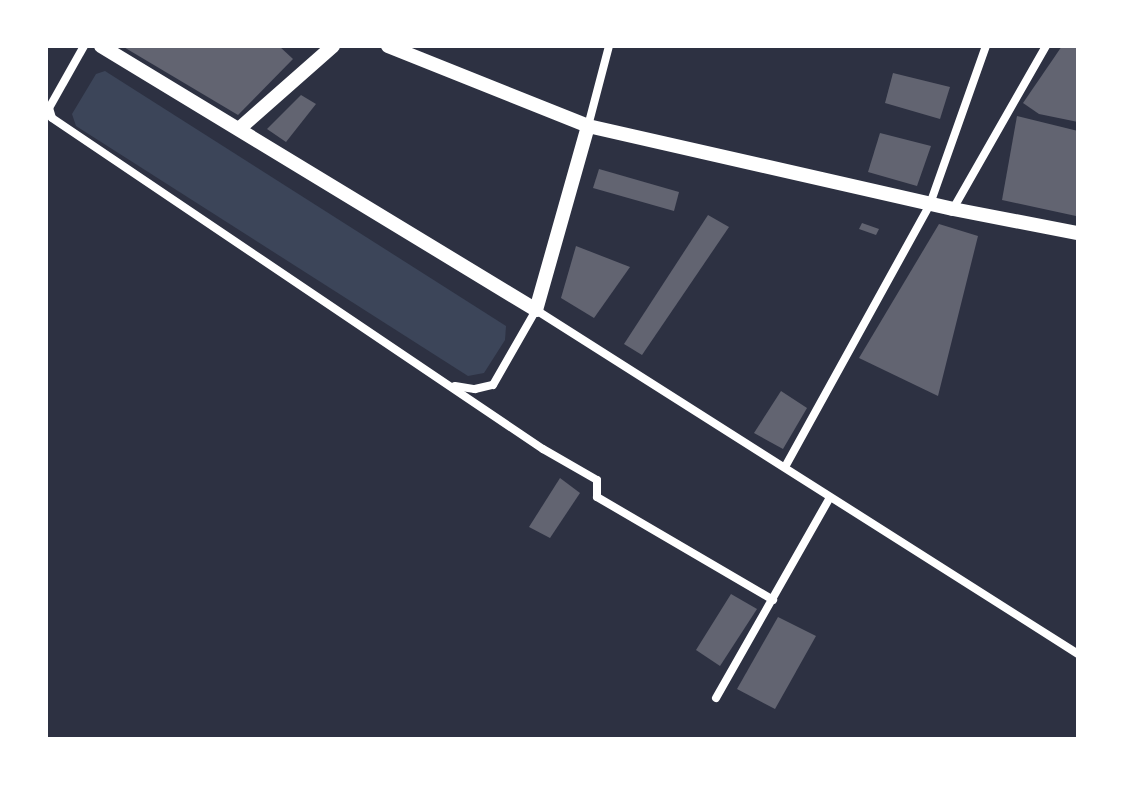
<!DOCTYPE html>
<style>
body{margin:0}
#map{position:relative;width:1124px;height:785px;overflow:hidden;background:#2d3142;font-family:"DejaVu Sans",sans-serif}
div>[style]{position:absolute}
.green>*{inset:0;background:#3c4559}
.building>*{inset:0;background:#626471}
.minor>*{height:8px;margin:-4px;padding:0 4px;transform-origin:4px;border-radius:4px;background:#fff}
.tertiary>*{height:14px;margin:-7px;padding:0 7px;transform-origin:7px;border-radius:7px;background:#fff}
span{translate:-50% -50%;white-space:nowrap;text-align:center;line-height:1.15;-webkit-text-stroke:8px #fff;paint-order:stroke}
.frame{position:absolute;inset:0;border:48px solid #fff;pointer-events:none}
</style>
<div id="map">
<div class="green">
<div style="clip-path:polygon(105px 71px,506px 326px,505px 340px,484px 373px,468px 376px,76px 126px,72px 114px,96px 74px)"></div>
</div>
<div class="building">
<div style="clip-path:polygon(122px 46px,279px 46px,293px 59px,238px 115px)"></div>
<div style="clip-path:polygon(1062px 46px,1078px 46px,1078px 122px,1039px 114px,1023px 103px)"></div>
<div style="clip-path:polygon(893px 73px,950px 87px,940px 119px,885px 103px)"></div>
<div style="clip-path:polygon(301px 95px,316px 104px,286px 142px,267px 129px)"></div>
<div style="clip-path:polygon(1017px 116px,1078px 131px,1076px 216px,1002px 200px)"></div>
<div style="clip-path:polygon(880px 133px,931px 146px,917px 186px,868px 172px)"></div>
<div style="clip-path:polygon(599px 169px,679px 192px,674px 211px,593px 188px)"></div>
<div style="clip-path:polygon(708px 215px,729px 227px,642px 355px,624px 344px)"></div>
<div style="clip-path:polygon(862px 223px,879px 229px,876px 235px,859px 229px)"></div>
<div style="clip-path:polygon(939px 224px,978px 236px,938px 396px,859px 358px)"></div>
<div style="clip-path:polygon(576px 246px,630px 267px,594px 318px,561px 298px)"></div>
<div style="clip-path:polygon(781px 391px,807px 408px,783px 449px,754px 433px)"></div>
<div style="clip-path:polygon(560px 478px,580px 493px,550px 538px,529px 527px)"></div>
<div style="clip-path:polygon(731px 594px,757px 609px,720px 666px,696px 650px)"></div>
<div style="clip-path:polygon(778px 617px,816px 636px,775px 709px,737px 689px)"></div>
</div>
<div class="minor">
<div style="left:84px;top:46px;width:71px;rotate:119.4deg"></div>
<div style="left:49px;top:108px;width:10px;rotate:73deg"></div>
<div style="left:52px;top:118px;width:592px;rotate:33.99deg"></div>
<div style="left:543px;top:449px;width:62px;rotate:29.9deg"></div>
<div style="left:597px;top:480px;width:17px;rotate:90deg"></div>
<div style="left:597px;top:497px;width:204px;rotate:30.3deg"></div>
<div style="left:588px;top:126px;width:83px;rotate:-75.3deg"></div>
<div style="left:953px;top:209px;width:188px;rotate:-60.3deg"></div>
<div style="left:455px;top:386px;width:20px;rotate:9deg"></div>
<div style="left:475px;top:389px;width:18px;rotate:-13deg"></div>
<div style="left:493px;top:385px;width:86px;rotate:-60.2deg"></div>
<div style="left:536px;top:310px;width:642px;rotate:32.4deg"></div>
<div style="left:785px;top:467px;width:300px;rotate:-61.1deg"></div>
<div style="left:930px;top:204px;width:168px;rotate:-70.5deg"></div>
<div style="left:716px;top:698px;width:229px;rotate:-60.4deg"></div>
</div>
<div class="tertiary">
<div style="left:101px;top:46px;width:509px;rotate:31.25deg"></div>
<div style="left:536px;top:310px;width:191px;rotate:-74.2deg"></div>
<div style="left:388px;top:46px;width:215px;rotate:21.8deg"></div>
<div style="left:588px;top:126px;width:374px;rotate:12.8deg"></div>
<div style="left:953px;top:209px;width:127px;rotate:10.9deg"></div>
<div style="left:240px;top:128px;width:124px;rotate:-41.4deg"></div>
</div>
<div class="frame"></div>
</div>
